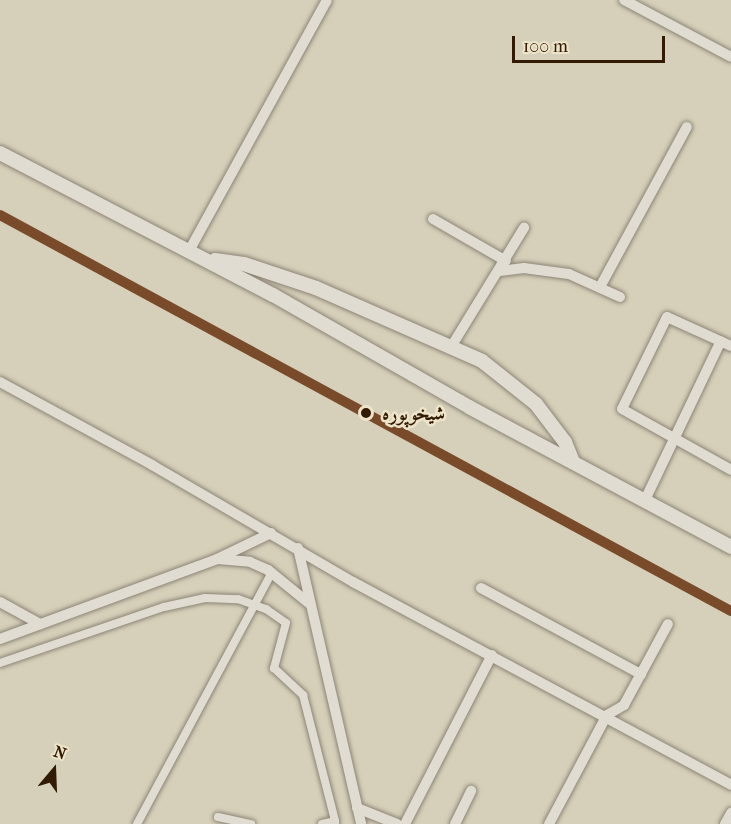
<!DOCTYPE html>
<meta charset="utf-8">
<style>
body{margin:0}
#map{position:relative;width:731px;height:824px;overflow:hidden;background:#d6d0ba;font-family:"IM FELL French Canon",Amiri,serif}
div>[style]{position:absolute}
.roads{filter:drop-shadow(0 0 2px #8c8576) drop-shadow(0 0 2px #8c8576)}
.pedestrian>*{height:8px;margin:-4px;padding:0 4px;transform-origin:4px;border-radius:4px;background:#e0dcd1}
.minor>*{height:10px;margin:-5px;padding:0 5px;transform-origin:5px;border-radius:5px;background:#e0dcd1}
.tertiary>*{height:14px;margin:-7px;padding:0 7px;transform-origin:7px;border-radius:7px;background:#e0dcd1}
.rail-1>*{height:10px;margin:-5px;padding:0 5px;transform-origin:5px;border-radius:5px;background:#7a4b2a}
.dots>*{width:16px;height:16px;translate:-50% -50%;box-sizing:border-box;border:3px solid #ede4ca;border-radius:50%}
span{translate:-50% -50%;white-space:nowrap;text-align:center;line-height:1.15;-webkit-text-stroke:5px #ede4ca;paint-order:stroke}
.stop-label{font-size:20px;color:#321a05;font-weight:700}
.left{translate:0 -50%;text-align:left}
.north{position:absolute;left:24px;top:740px;width:60px;height:60px;-webkit-text-stroke:4px #ede4ca;paint-order:stroke;rotate:19deg;font-size:16px;font-weight:700;line-height:24px;text-align:center;color:#321a05}
.north::after{content:'';display:block;margin:auto;width:21px;height:27px;background:#321a05;clip-path:polygon(50% 0,100% 100%,50% 72%,0 100%)}
.scale{position:absolute;left:512px;top:36px;width:153px;height:27px;box-sizing:border-box;border:3px solid #321a05;border-top:0;padding-left:8px;font-size:18px;line-height:21px;white-space:nowrap;color:#321a05;-webkit-text-stroke:4px #ede4ca;paint-order:stroke}
</style>
<div id="map">
<div class="roads">
<div class="pedestrian">
<div style="left:0;top:663px;width:173px;rotate:-18.9deg"></div>
<div style="left:164px;top:607px;width:42px;rotate:-12.4deg"></div>
<div style="left:205px;top:598px;width:33px;rotate:2deg"></div>
<div style="left:238px;top:599px;width:30px;rotate:20deg"></div>
<div style="left:266px;top:609px;width:24px;rotate:35deg"></div>
<div style="left:286px;top:623px;width:47px;rotate:104.9deg"></div>
<div style="left:274px;top:668px;width:40px;rotate:43deg"></div>
<div style="left:303px;top:695px;width:130px;rotate:75.7deg"></div>
<div style="left:218px;top:817px;width:34px;rotate:12deg"></div>
<div style="left:137px;top:824px;width:286px;rotate:-61.8deg"></div>
<div style="left:322px;top:824px;width:13px;rotate:-13deg"></div>
<div style="left:335px;top:821px;width:3px;rotate:90deg"></div>
</div>
<div class="minor">
<div style="left:624px;top:0;width:121px;rotate:28deg"></div>
<div style="left:433px;top:219px;width:84px;rotate:29.9deg"></div>
<div style="left:189px;top:251px;width:286px;rotate:-61.2deg"></div>
<div style="left:500px;top:271px;width:24px;rotate:-7deg"></div>
<div style="left:524px;top:268px;width:45px;rotate:7.6deg"></div>
<div style="left:569px;top:274px;width:56px;rotate:24.3deg"></div>
<div style="left:600px;top:287px;width:182px;rotate:-61.5deg"></div>
<div style="left:731px;top:346px;width:70px;rotate:-155.6deg"></div>
<div style="left:667px;top:317px;width:102px;rotate:116.1deg"></div>
<div style="left:622px;top:409px;width:125px;rotate:29.2deg"></div>
<div style="left:451px;top:347px;width:140px;rotate:-58.5deg"></div>
<div style="left:0;top:382px;width:173px;rotate:28.6deg"></div>
<div style="left:152px;top:465px;width:233px;rotate:30.2deg"></div>
<div style="left:353px;top:582px;width:429px;rotate:28.2deg"></div>
<div style="left:645px;top:500px;width:176px;rotate:-64.5deg"></div>
<div style="left:298px;top:548px;width:283px;rotate:77.1deg"></div>
<div style="left:218px;top:559px;width:32px;rotate:5deg"></div>
<div style="left:250px;top:562px;width:20px;rotate:24deg"></div>
<div style="left:268px;top:570px;width:55px;rotate:39.1deg"></div>
<div style="left:481px;top:588px;width:182px;rotate:28.3deg"></div>
<div style="left:0;top:602px;width:46px;rotate:28.8deg"></div>
<div style="left:0;top:639px;width:231px;rotate:-20.2deg"></div>
<div style="left:217px;top:559px;width:60px;rotate:-25.7deg"></div>
<div style="left:357px;top:808px;width:43px;rotate:21.8deg"></div>
<div style="left:405px;top:824px;width:190px;rotate:-62.8deg"></div>
<div style="left:455px;top:824px;width:37px;rotate:-64deg"></div>
<div style="left:549px;top:824px;width:123px;rotate:-62deg"></div>
<div style="left:607px;top:715px;width:20px;rotate:-30deg"></div>
<div style="left:624px;top:705px;width:92px;rotate:-61.5deg"></div>
<div style="left:725px;top:824px;width:13px;rotate:-61deg"></div>
</div>
<div class="tertiary">
<div style="left:0;top:153px;width:308px;rotate:27.5deg"></div>
<div style="left:273px;top:295px;width:226px;rotate:29.7deg"></div>
<div style="left:469px;top:407px;width:297px;rotate:28.1deg"></div>
<div style="left:215px;top:260px;width:29px;rotate:8deg"></div>
<div style="left:244px;top:264px;width:76px;rotate:18.4deg"></div>
<div style="left:316px;top:288px;width:181px;rotate:23.7deg"></div>
<div style="left:482px;top:361px;width:69px;rotate:38.5deg"></div>
<div style="left:536px;top:404px;width:48px;rotate:52.7deg"></div>
<div style="left:565px;top:442px;width:22px;rotate:68deg"></div>
</div>
</div>
<div class="rail-1">
<div style="left:0;top:215px;width:831px;rotate:28.45deg"></div>
</div>
<div class="dots">
<div style="left:366px;top:413px;background:#321a05"></div>
</div>
<div class="stop-label">
<span class="left" style="left:382px;top:413px">شیخوپورہ</span>
</div>
<div class="north">N</div>
<div class="scale">100 m</div>
</div>
